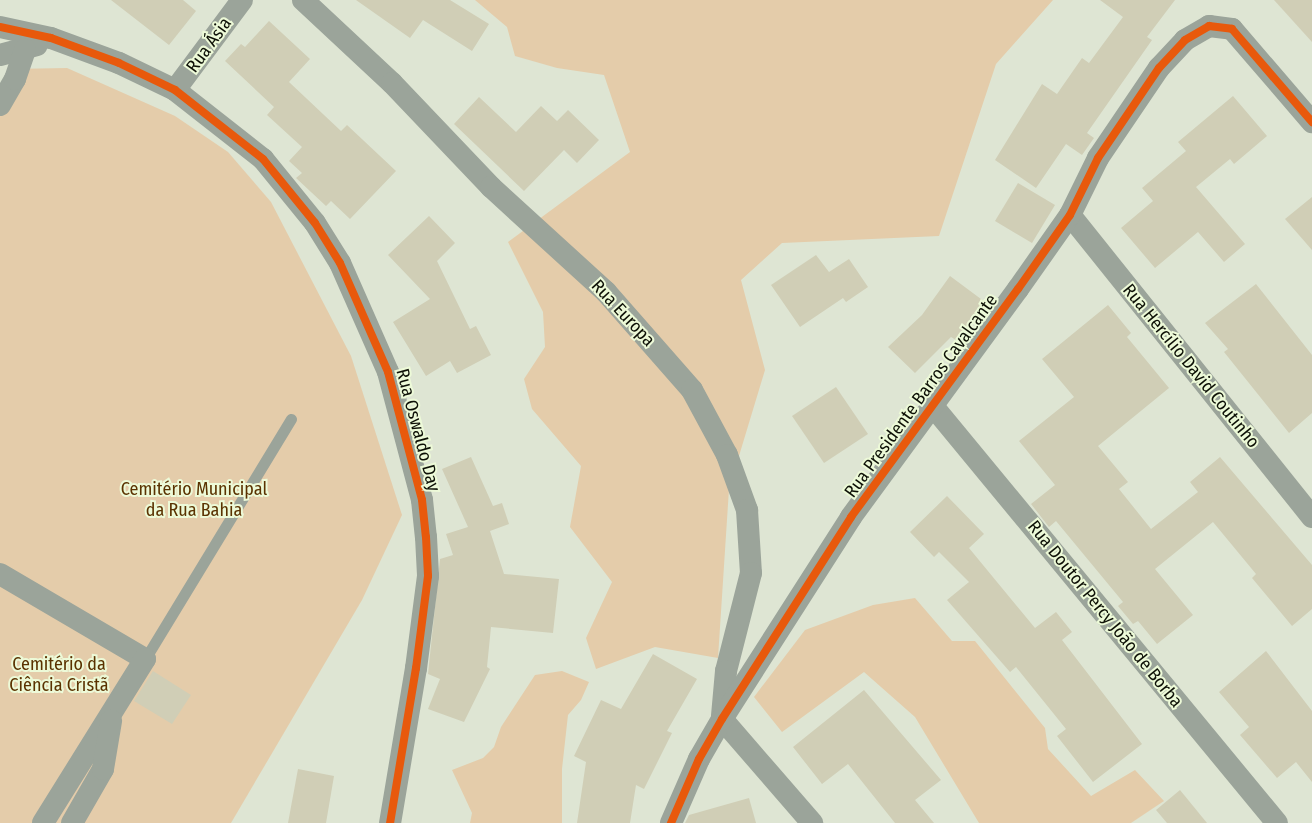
<!DOCTYPE html>
<meta charset="utf-8">
<style>
body{margin:0}
#map{position:relative;width:1312px;height:823px;overflow:hidden;background:#dee5d3;font-family:"Fira Sans Condensed",sans-serif}
div>[style]{position:absolute}
.green>*{inset:0;background:#e4ccaa}
.building>*{inset:0;background:#d0ceb6}
.service>*{height:11px;margin:-5.5px;padding:0 5.5px;transform-origin:5.5px;border-radius:5.5px;background:#9ba49a}
.minor>*{height:22px;margin:-11px;padding:0 11px;transform-origin:11px;border-radius:11px;background:#9ba49a}
.cycleway>*{height:8px;margin:-4px;padding:0 4px;transform-origin:4px;border-radius:4px;background:#e8590c}
span{translate:-50% -50%;white-space:nowrap;text-align:center;line-height:1.15;-webkit-text-stroke:4px #edfad8;paint-order:stroke}
.street-label{font-size:18px;color:#0d1006}
.park-label{font-size:18px;color:#5a3200}
</style>
<div id="map">
<div class="green">
<div style="clip-path:polygon(475px 0,1053px 0,996px 64px,939px 236px,782px 243px,741px 280px,765px 370px,729px 489px,718px 658px,655px 647px,596px 669px,586px 638px,612px 582px,570px 527px,581px 466px,532px 409px,524px 379px,545px 347px,543px 312px,508px 242px,630px 152px,604px 75px,557px 68px,515px 56px,507px 27px)"></div>
<div style="clip-path:polygon(67px 68px,175px 116px,228px 152px,271px 202px,351px 356px,402px 515px,362px 600px,231px 823px,0 823px,0 88px,11px 69px)"></div>
<div style="clip-path:polygon(915px 598px,952px 641px,975px 641px,1045px 728px,1048px 749px,1091px 796px,1135px 770px,1164px 801px,1131px 823px,979px 823px,915px 717px,864px 672px,782px 732px,754px 697px,805px 630px,873px 605px)"></div>
<div style="clip-path:polygon(562px 671px,589px 682px,581px 700px,568px 715px,562px 769px,562px 823px,470px 823px,472px 813px,452px 770px,483px 758px,494px 747px,501px 727px,535px 675px)"></div>
</div>
<div class="building">
<div style="clip-path:polygon(111px 0,183px 0,196px 11px,169px 45px)"></div>
<div style="clip-path:polygon(356px 0,450px 0,489px 24px,472px 51px,423px 20px,410px 38px)"></div>
<div style="clip-path:polygon(1100px 0,1175px 0,1147px 37px,1152px 40px,1087px 133px,1094px 138px,1082px 155px,1066px 144px,1036px 188px,995px 160px,1042px 84px,1057px 94px,1082px 58px,1089px 63px,1123px 17px)"></div>
<div style="clip-path:polygon(1274px 0,1312px 0,1312px 42px)"></div>
<div style="clip-path:polygon(269px 21px,310px 59px,289px 82px,341px 131px,347px 125px,396px 171px,350px 219px,331px 201px,326px 206px,296px 178px,302px 173px,289px 161px,302px 147px,267px 115px,274px 107px,225px 61px,241px 44px,245px 47px)"></div>
<div style="clip-path:polygon(1233px 96px,1267px 136px,1234px 164px,1230px 159px,1196px 187px,1245px 244px,1224px 262px,1198px 232px,1155px 268px,1121px 228px,1153px 201px,1142px 188px,1186px 151px,1178px 142px)"></div>
<div style="clip-path:polygon(479px 97px,516px 132px,541px 106px,557px 121px,568px 110px,599px 140px,577px 163px,564px 150px,524px 191px,454px 124px)"></div>
<div style="clip-path:polygon(1018px 183px,1055px 205px,1032px 243px,995px 221px)"></div>
<div style="clip-path:polygon(1312px 197px,1312px 250px,1285px 219px)"></div>
<div style="clip-path:polygon(429px 216px,455px 243px,437px 261px,470px 329px,476px 326px,491px 355px,457px 373px,450px 361px,426px 376px,393px 322px,430px 299px,388px 255px)"></div>
<div style="clip-path:polygon(816px 255px,829px 272px,849px 259px,868px 287px,846px 302px,843px 298px,800px 327px,771px 285px)"></div>
<div style="clip-path:polygon(950px 276px,985px 302px,956px 340px,951px 337px,915px 373px,888px 347px,922px 315px)"></div>
<div style="clip-path:polygon(1256px 284px,1312px 355px,1312px 413px,1289px 433px,1224px 352px,1228px 349px,1205px 323px)"></div>
<div style="clip-path:polygon(1108px 305px,1131px 333px,1127px 337px,1169px 388px,1098px 446px,1128px 482px,1119px 489px,1151px 529px,1198px 492px,1190px 482px,1220px 457px,1312px 565px,1312px 609px,1292px 626px,1252px 578px,1256px 574px,1213px 522px,1155px 569px,1193px 615px,1157px 644px,1138px 621px,1133px 624px,1118px 606px,1123px 602px,1056px 521px,1049px 527px,1031px 504px,1055px 485px,1019px 441px,1074px 397px,1042px 359px)"></div>
<div style="clip-path:polygon(836px 387px,868px 434px,824px 463px,792px 416px)"></div>
<div style="clip-path:polygon(471px 457px,493px 506px,502px 503px,509px 524px,490px 531px,504px 574px,559px 579px,553px 633px,491px 627px,487px 667px,490px 669px,464px 722px,428px 709px,440px 679px,428px 674px,440px 559px,453px 555px,446px 534px,468px 527px,442px 469px)"></div>
<div style="clip-path:polygon(947px 496px,984px 534px,969px 548px,1035px 628px,1056px 612px,1072px 632px,1062px 640px,1142px 744px,1093px 782px,1057px 736px,1066px 729px,1016px 667px,1010px 672px,947px 600px,969px 582px,939px 552px,934px 557px,910px 532px)"></div>
<div style="clip-path:polygon(1266px 651px,1312px 711px,1312px 782px,1296px 762px,1277px 778px,1240px 735px,1249px 727px,1219px 692px)"></div>
<div style="clip-path:polygon(653px 654px,697px 679px,667px 731px,672px 733px,644px 789px,636px 785px,630px 823px,577px 823px,586px 762px,574px 756px,601px 700px,621px 709px)"></div>
<div style="clip-path:polygon(153px 671px,191px 695px,172px 724px,134px 701px)"></div>
<div style="clip-path:polygon(864px 690px,941px 780px,915px 800px,934px 823px,895px 823px,848px 764px,822px 784px,793px 747px)"></div>
<div style="clip-path:polygon(298px 769px,334px 776px,326px 823px,288px 823px)"></div>
<div style="clip-path:polygon(1180px 790px,1207px 823px,1167px 823px,1156px 810px)"></div>
<div style="clip-path:polygon(749px 798px,756px 823px,685px 823px,689px 815px)"></div>
</div>
<div class="service">
<div style="left:145px;top:659px;width:281px;rotate:-58.7deg"></div>
</div>
<div class="minor">
<div style="left:303px;top:0;width:122px;rotate:43deg"></div>
<div style="left:392px;top:83px;width:144px;rotate:46.4deg"></div>
<div style="left:491px;top:187px;width:156px;rotate:42.4deg"></div>
<div style="left:606px;top:292px;width:130px;rotate:48.7deg"></div>
<div style="left:692px;top:390px;width:74px;rotate:61.7deg"></div>
<div style="left:727px;top:455px;width:59px;rotate:70deg"></div>
<div style="left:747px;top:510px;width:63px;rotate:86.4deg"></div>
<div style="left:751px;top:573px;width:101px;rotate:104.3deg"></div>
<div style="left:726px;top:671px;width:45px;rotate:95.1deg"></div>
<div style="left:0;top:27px;width:52px;rotate:12.2deg"></div>
<div style="left:51px;top:38px;width:72px;rotate:20.2deg"></div>
<div style="left:119px;top:63px;width:62px;rotate:25.7deg"></div>
<div style="left:175px;top:90px;width:112px;rotate:38.1deg"></div>
<div style="left:263px;top:159px;width:82px;rotate:50.9deg"></div>
<div style="left:315px;top:223px;width:47px;rotate:58deg"></div>
<div style="left:340px;top:263px;width:119px;rotate:66.2deg"></div>
<div style="left:388px;top:372px;width:132px;rotate:75.1deg"></div>
<div style="left:422px;top:500px;width:37px;rotate:84deg"></div>
<div style="left:426px;top:537px;width:39px;rotate:87deg"></div>
<div style="left:428px;top:576px;width:93px;rotate:97.4deg"></div>
<div style="left:416px;top:668px;width:157px;rotate:99.5deg"></div>
<div style="left:0;top:55px;width:38px;rotate:-15deg"></div>
<div style="left:175px;top:90px;width:112px;rotate:-53.3deg"></div>
<div style="left:0;top:105px;width:30px;rotate:-60deg"></div>
<div style="left:15px;top:79px;width:31px;rotate:-71deg"></div>
<div style="left:1070px;top:215px;width:387px;rotate:51.3deg"></div>
<div style="left:932px;top:405px;width:542px;rotate:50.47deg"></div>
<div style="left:0;top:574px;width:168px;rotate:30.4deg"></div>
<div style="left:145px;top:659px;width:193px;rotate:121.9deg"></div>
<div style="left:722px;top:719px;width:138px;rotate:49.1deg"></div>
<div style="left:72px;top:823px;width:62px;rotate:-60.1deg"></div>
<div style="left:103px;top:769px;width:49px;rotate:-80.5deg"></div>
<div style="left:671px;top:823px;width:70px;rotate:-66.4deg"></div>
<div style="left:699px;top:759px;width:46px;rotate:-60.1deg"></div>
<div style="left:722px;top:719px;width:240px;rotate:-57.4deg"></div>
<div style="left:851px;top:517px;width:283px;rotate:-53.8deg"></div>
<div style="left:1018px;top:289px;width:90px;rotate:-54.9deg"></div>
<div style="left:1070px;top:215px;width:64px;rotate:-63.8deg"></div>
<div style="left:1098px;top:158px;width:109px;rotate:-55.9deg"></div>
<div style="left:1159px;top:68px;width:38px;rotate:-47deg"></div>
<div style="left:1185px;top:40px;width:28px;rotate:-30deg"></div>
<div style="left:1209px;top:26px;width:23px;rotate:7deg"></div>
<div style="left:1232px;top:29px;width:123px;rotate:49.3deg"></div>
</div>
<div class="cycleway">
<div style="left:0;top:27px;width:52px;rotate:12.2deg"></div>
<div style="left:51px;top:38px;width:72px;rotate:20.2deg"></div>
<div style="left:119px;top:63px;width:62px;rotate:25.7deg"></div>
<div style="left:175px;top:90px;width:112px;rotate:38.1deg"></div>
<div style="left:263px;top:159px;width:82px;rotate:50.9deg"></div>
<div style="left:315px;top:223px;width:47px;rotate:58deg"></div>
<div style="left:340px;top:263px;width:119px;rotate:66.2deg"></div>
<div style="left:388px;top:372px;width:132px;rotate:75.1deg"></div>
<div style="left:422px;top:500px;width:37px;rotate:84deg"></div>
<div style="left:426px;top:537px;width:39px;rotate:87deg"></div>
<div style="left:428px;top:576px;width:93px;rotate:97.4deg"></div>
<div style="left:416px;top:668px;width:157px;rotate:99.5deg"></div>
<div style="left:671px;top:823px;width:70px;rotate:-66.4deg"></div>
<div style="left:699px;top:759px;width:46px;rotate:-60.1deg"></div>
<div style="left:722px;top:719px;width:240px;rotate:-57.4deg"></div>
<div style="left:851px;top:517px;width:283px;rotate:-53.8deg"></div>
<div style="left:1018px;top:289px;width:90px;rotate:-54.9deg"></div>
<div style="left:1070px;top:215px;width:64px;rotate:-63.8deg"></div>
<div style="left:1098px;top:158px;width:109px;rotate:-55.9deg"></div>
<div style="left:1159px;top:68px;width:38px;rotate:-47deg"></div>
<div style="left:1185px;top:40px;width:28px;rotate:-30deg"></div>
<div style="left:1209px;top:26px;width:23px;rotate:7deg"></div>
<div style="left:1232px;top:29px;width:123px;rotate:49.3deg"></div>
</div>
<div class="street-label">
<span style="left:209px;top:45px;rotate:-54deg">Rua Ásia</span>
<span style="left:623px;top:313px;rotate:47deg">Rua Europa</span>
<span style="left:1191px;top:366px;rotate:51deg">Rua Hercílio David Coutinho</span>
<span style="left:921px;top:396px;rotate:-54deg">Rua Presidente Barros Cavalcante</span>
<span style="left:418px;top:430px;rotate:75deg">Rua Oswaldo Day</span>
<span style="left:1105px;top:614px;rotate:51deg">Rua Doutor Percy João de Borba</span>
</div>
<div class="park-label">
<span style="left:194px;top:500px">Cemitério Municipal<br>da Rua Bahia</span>
<span style="left:59px;top:675px">Cemitério da<br>Ciência Cristã</span>
</div>
</div>
